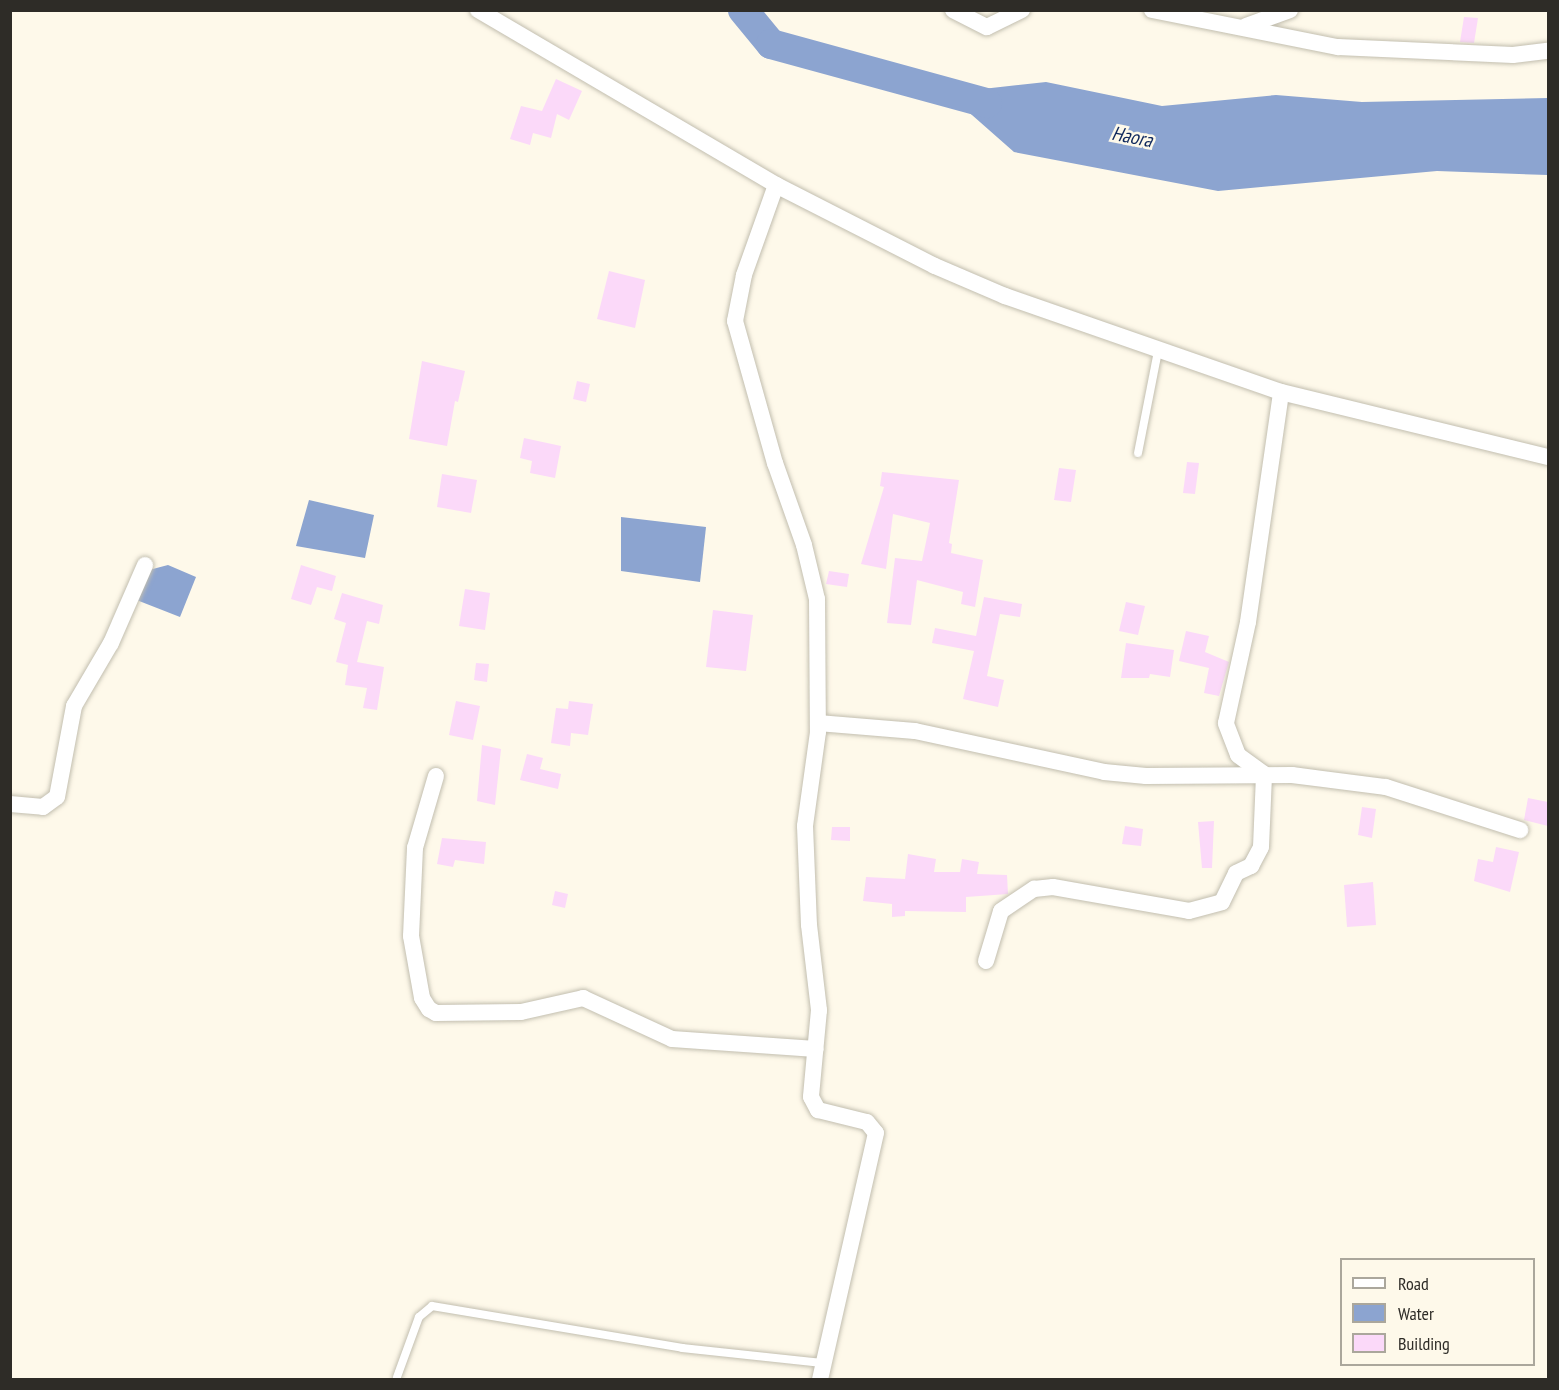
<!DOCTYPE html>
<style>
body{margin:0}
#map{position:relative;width:1559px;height:1390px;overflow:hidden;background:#fef9ea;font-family:"PT Sans Narrow",sans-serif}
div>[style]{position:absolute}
.water>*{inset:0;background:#8ca4d0}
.river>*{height:30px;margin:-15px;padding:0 15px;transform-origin:15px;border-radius:15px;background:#8ca4d0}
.building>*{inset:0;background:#fbd9f9}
.roads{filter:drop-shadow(0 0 2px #c2beaf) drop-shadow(0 0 2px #c2beaf)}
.service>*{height:8px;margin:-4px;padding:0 4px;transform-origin:4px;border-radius:4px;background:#fff}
.minor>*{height:16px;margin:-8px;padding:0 8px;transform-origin:8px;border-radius:8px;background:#fff}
span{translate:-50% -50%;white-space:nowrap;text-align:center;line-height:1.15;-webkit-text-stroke:5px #fef9ea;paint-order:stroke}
.water-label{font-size:20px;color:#0f285d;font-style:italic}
.frame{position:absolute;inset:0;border:12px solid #2e2c27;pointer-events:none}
.legend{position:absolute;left:1340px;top:1258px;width:195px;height:108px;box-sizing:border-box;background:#fef9ea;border:2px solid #aba79c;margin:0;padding:8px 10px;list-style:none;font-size:18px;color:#2e2c27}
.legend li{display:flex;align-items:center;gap:12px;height:30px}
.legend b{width:30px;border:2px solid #aba79c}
</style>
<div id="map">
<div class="water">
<div style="clip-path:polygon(1046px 82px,1162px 106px,1276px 95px,1362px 102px,1548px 98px,1548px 175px,1437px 171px,1218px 191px,1014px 152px,947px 93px)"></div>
<div style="clip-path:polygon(309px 500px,374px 515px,365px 558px,296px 546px)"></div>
<div style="clip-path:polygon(621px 517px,706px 527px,700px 582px,621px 571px)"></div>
<div style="clip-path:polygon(168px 565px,196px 577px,180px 617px,134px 599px,149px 570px)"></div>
</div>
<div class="river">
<div style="left:743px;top:10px;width:44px;rotate:50.5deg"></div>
<div style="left:771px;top:44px;width:224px;rotate:15.3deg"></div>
</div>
<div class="building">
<div style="clip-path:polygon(1464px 17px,1478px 18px,1474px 43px,1460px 42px)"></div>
<div style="clip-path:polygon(556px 79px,582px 91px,569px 120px,557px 114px,551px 138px,533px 133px,530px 145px,510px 139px,521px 106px,542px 111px)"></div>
<div style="clip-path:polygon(609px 271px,645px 280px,635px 328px,597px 319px)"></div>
<div style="clip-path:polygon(422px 361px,465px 371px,458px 402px,455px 401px,447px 446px,409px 439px)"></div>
<div style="clip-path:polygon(577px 381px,590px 384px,586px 402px,573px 399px)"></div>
<div style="clip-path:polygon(524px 438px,561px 446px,555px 478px,530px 473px,532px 461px,520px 458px)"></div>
<div style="clip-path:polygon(1187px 462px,1199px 463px,1195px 494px,1183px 493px)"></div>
<div style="clip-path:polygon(1059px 468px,1076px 470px,1071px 502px,1054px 500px)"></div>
<div style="clip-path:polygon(882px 472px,959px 480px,949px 543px,952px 544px,951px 553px,983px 560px,975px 607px,961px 604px,963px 592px,917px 580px,911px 625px,887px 623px,895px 558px,922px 561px,930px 523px,893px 514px,886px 569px,861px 564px,884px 487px,880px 486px)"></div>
<div style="clip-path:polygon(442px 474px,477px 480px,471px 513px,437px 507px)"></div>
<div style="clip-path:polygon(301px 565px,336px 576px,332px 591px,317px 587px,311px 605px,291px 599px)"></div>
<div style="clip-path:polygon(829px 571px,849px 574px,847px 587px,826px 584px)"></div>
<div style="clip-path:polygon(465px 589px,490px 593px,485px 630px,459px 626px)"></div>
<div style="clip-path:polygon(342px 593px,383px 605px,379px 624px,367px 621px,357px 662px,384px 667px,377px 710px,363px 708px,367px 688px,345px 685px,348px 665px,336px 662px,346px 623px,334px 619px)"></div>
<div style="clip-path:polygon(984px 597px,1022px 604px,1020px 617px,1000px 614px,987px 676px,1004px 680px,998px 707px,963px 699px,974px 651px,932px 643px,935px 628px,976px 636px)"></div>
<div style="clip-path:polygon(1126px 602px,1145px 606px,1138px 635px,1119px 631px)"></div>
<div style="clip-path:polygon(713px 610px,753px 615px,746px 671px,706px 667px)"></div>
<div style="clip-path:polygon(1186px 631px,1209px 636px,1205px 652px,1229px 662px,1219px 696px,1204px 693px,1209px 668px,1179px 661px)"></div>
<div style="clip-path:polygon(1126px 643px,1174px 650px,1170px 677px,1150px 674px,1149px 678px,1121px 678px)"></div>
<div style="clip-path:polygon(476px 663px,489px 664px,487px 682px,474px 680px)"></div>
<div style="clip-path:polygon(456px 701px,480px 706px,473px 740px,449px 735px)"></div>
<div style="clip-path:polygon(569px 701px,593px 704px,588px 735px,571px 733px,570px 746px,551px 743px,556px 708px,568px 709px)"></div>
<div style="clip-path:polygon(482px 745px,501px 749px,495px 805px,477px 801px)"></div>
<div style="clip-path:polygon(527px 754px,543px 758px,540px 769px,561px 774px,558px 789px,520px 780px)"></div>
<div style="clip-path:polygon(1528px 798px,1548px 802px,1548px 826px,1524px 820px)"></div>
<div style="clip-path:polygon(1362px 807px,1376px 809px,1372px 838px,1358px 835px)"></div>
<div style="clip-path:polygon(1214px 821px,1212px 868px,1202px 868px,1198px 822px)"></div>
<div style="clip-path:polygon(1125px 826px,1143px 829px,1141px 846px,1122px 844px)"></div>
<div style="clip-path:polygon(832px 827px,850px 827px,850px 841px,831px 840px)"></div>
<div style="clip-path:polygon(442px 838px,486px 842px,484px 864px,455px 860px,453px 867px,437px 864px)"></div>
<div style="clip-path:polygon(1496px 847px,1519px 852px,1510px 892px,1474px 881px,1478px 859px,1493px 862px)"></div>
<div style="clip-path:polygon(908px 854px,936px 859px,934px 872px,960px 872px,962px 859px,979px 862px,977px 874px,1007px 875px,1008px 894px,966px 897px,966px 912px,905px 911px,905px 916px,892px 917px,892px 904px,863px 901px,866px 877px,905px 879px)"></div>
<div style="clip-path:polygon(1373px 882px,1376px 925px,1347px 927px,1344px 885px)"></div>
<div style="clip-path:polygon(555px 891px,568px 894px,565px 908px,552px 905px)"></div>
</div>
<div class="roads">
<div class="service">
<div style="left:1138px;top:453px;width:104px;rotate:-78.9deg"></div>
<div style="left:397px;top:1377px;width:64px;rotate:-69.9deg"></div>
<div style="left:419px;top:1317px;width:17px;rotate:-40deg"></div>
<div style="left:432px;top:1306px;width:254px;rotate:9.5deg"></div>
<div style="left:682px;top:1348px;width:141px;rotate:6.1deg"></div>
</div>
<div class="minor">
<div style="left:478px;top:10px;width:346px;rotate:30.4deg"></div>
<div style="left:776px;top:185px;width:178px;rotate:27deg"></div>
<div style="left:935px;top:266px;width:76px;rotate:23.2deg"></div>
<div style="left:1005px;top:296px;width:292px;rotate:19.2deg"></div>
<div style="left:1281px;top:392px;width:275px;rotate:13.7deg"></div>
<div style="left:953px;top:10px;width:38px;rotate:27deg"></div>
<div style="left:987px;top:27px;width:39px;rotate:-26deg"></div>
<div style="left:1152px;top:10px;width:190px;rotate:11.3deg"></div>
<div style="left:1338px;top:47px;width:175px;rotate:2.6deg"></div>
<div style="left:1513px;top:55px;width:35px;rotate:-7deg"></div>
<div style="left:1246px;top:26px;width:47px;rotate:-20deg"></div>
<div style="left:776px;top:185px;width:96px;rotate:109.6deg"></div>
<div style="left:744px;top:275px;width:47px;rotate:101.1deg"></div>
<div style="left:735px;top:321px;width:148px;rotate:74.3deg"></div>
<div style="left:775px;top:463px;width:87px;rotate:70.5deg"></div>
<div style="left:804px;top:545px;width:56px;rotate:76.5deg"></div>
<div style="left:817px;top:599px;width:133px;rotate:89.6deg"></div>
<div style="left:818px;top:732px;width:95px;rotate:97.9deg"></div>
<div style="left:805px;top:826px;width:99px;rotate:87.7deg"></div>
<div style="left:809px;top:925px;width:86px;rotate:83.3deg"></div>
<div style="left:819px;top:1010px;width:87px;rotate:95.3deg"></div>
<div style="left:811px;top:1097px;width:15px;rotate:62deg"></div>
<div style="left:818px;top:1110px;width:50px;rotate:13.8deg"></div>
<div style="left:867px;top:1122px;width:14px;rotate:51deg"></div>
<div style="left:876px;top:1133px;width:253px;rotate:102.8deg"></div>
<div style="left:818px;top:723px;width:97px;rotate:4.7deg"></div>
<div style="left:915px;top:731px;width:193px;rotate:12.2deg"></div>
<div style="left:1104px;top:772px;width:42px;rotate:5.4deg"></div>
<div style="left:1146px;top:776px;width:146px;rotate:-0.4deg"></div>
<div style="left:1292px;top:775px;width:95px;rotate:7.3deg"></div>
<div style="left:1386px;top:787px;width:141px;rotate:17.8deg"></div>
<div style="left:436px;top:776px;width:75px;rotate:106.3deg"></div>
<div style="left:415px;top:848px;width:88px;rotate:92.6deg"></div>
<div style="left:411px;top:936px;width:63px;rotate:79.9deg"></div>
<div style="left:422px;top:998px;width:13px;rotate:58deg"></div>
<div style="left:429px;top:1009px;width:8px;rotate:30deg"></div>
<div style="left:436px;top:1013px;width:85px;rotate:-0.7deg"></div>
<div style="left:521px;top:1012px;width:64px;rotate:-12.7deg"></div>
<div style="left:583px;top:998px;width:98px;rotate:24.7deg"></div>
<div style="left:672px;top:1039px;width:144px;rotate:4deg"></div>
<div style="left:10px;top:804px;width:33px;rotate:5deg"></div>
<div style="left:43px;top:807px;width:17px;rotate:-36deg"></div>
<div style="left:57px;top:797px;width:93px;rotate:-79.4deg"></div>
<div style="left:74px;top:706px;width:73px;rotate:-59.6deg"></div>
<div style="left:111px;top:643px;width:85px;rotate:-66.4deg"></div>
<div style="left:986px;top:961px;width:52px;rotate:-73.3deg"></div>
<div style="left:1001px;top:911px;width:40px;rotate:-34deg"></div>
<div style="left:1034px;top:889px;width:19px;rotate:-6deg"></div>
<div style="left:1053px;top:887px;width:138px;rotate:10deg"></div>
<div style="left:1189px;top:911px;width:34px;rotate:-15deg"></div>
<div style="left:1222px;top:902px;width:32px;rotate:-64deg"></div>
<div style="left:1236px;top:873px;width:17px;rotate:-25deg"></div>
<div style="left:1251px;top:866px;width:21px;rotate:-62deg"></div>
<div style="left:1261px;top:847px;width:73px;rotate:-87.6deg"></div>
<div style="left:1264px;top:774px;width:32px;rotate:-144deg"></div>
<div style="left:1238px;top:755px;width:34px;rotate:-111deg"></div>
<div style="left:1226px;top:723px;width:103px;rotate:-77.7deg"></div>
<div style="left:1248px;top:622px;width:232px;rotate:-81.8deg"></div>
</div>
</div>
<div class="water-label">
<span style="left:1132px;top:137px;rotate:11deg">Haora</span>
</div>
<div class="frame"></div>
<ul class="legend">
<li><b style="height:8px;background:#fff"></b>Road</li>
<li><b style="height:16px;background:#8ca4d0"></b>Water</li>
<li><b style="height:16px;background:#fbd9f9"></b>Building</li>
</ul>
</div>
